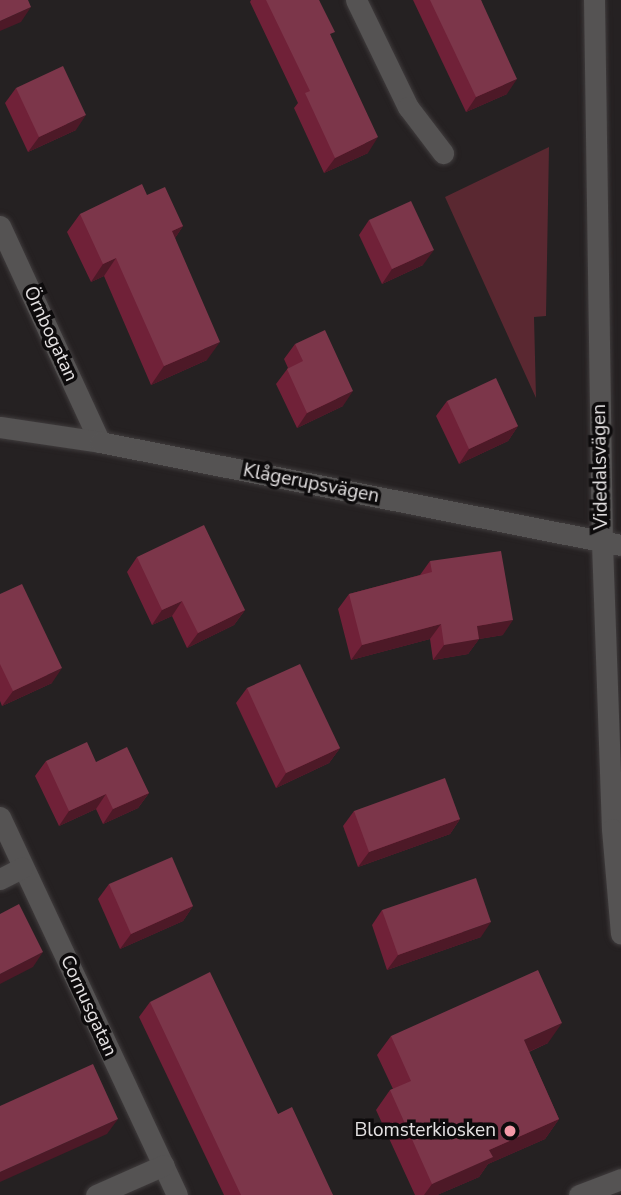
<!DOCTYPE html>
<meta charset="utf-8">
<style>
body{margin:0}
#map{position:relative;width:621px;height:1195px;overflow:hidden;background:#252122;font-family:"Nunito Sans",sans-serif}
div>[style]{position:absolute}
.green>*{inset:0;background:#5a2831}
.roads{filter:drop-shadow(0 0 2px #403c3d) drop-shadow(0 0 2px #403c3d)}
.minor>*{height:21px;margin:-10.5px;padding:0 10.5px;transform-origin:10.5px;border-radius:10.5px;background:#555353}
.wall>*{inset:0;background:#702138}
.shaded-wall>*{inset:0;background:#4d1927}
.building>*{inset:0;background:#7c364a}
.dots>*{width:19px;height:19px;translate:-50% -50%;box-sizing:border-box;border:4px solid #0d0b0c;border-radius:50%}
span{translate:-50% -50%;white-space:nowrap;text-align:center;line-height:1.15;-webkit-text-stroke:7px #0d0b0c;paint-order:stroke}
.street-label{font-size:19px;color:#e4e1e2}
.poi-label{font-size:19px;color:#e4e1e2}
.right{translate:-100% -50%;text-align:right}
</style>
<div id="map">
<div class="green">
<div style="clip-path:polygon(549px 147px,546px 316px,534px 317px,536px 398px,445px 197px)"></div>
</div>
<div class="roads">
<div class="minor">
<div style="left:356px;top:0;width:119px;rotate:64.1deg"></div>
<div style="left:408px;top:107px;width:58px;rotate:52.7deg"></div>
<div style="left:594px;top:0;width:543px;rotate:89.16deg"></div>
<div style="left:602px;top:543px;width:286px;rotate:88deg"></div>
<div style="left:612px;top:829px;width:105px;rotate:85.1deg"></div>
<div style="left:0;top:226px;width:238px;rotate:65.2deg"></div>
<div style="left:0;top:427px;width:101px;rotate:8.5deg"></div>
<div style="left:100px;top:442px;width:531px;rotate:11.18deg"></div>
<div style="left:0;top:817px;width:417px;rotate:64.9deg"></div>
<div style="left:0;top:879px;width:25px;rotate:-27deg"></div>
<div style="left:96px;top:1195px;width:74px;rotate:-23.8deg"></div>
<div style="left:579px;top:1195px;width:45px;rotate:-20.9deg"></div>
</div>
</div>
<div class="wall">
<div style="clip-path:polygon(251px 0,319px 0,368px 153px,324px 173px,294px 108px,298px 103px,250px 2px)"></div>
<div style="clip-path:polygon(413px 0,481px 0,507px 94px,466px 112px)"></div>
<div style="clip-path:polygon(16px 88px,76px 130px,28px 152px,5px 103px)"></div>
<div style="clip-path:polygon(147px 195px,183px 226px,175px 238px,207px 360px,151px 385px,104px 276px,91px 282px,67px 232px,80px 214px)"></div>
<div style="clip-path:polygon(369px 220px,423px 265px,382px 284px,359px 235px)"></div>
<div style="clip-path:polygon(295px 344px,343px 406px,297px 428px,276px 384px,288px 368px,284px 359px)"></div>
<div style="clip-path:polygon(447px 401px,518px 426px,508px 441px,459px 464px,436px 416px)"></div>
<div style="clip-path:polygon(137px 557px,245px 610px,234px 625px,187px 648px,172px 616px,152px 625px,127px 572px)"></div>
<div style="clip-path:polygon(430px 561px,503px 635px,479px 639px,468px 654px,433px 660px,430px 639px,351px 660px,338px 609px,349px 594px,420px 575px)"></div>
<div style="clip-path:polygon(0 594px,52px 683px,2px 706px,0 701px)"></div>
<div style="clip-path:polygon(247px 688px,340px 748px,329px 763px,276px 788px,236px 703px)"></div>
<div style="clip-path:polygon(46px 761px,96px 762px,149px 793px,138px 808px,103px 824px,96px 809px,59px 826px,35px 776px)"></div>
<div style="clip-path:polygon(354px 811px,460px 819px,450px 834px,358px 867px,343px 826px)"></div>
<div style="clip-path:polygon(109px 884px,193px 906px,183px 921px,120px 949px,98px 899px)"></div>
<div style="clip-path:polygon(382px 910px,481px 937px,387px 970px,372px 925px)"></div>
<div style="clip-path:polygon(150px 1002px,278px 1114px,333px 1195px,224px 1195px,139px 1017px)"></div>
<div style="clip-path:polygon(391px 1036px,548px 1043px,529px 1052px,559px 1119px,545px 1139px,488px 1164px,479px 1177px,437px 1195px,415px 1195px,376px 1110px,390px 1090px,393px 1089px,377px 1055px)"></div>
</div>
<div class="shaded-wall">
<div style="clip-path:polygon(31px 7px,21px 22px,0 31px,0 21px)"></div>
<div style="clip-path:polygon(517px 79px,507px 94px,466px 112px,476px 97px)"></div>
<div style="clip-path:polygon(86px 115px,76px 130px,28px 152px,39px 137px)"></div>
<div style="clip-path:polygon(378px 137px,368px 153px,324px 173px,335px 158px)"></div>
<div style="clip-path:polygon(183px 226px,171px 244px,172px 231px)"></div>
<div style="clip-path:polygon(434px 250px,423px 265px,382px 284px,392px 269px)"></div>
<div style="clip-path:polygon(116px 258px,104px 276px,91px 282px,103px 264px)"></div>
<div style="clip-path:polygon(220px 342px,207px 360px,151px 385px,164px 366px)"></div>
<div style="clip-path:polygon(353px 391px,343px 406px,297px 428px,307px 413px)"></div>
<div style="clip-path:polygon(518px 426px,508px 441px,459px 464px,469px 449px)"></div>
<div style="clip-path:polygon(182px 601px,172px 616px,152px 625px,162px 610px)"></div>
<div style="clip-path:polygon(245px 610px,234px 625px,187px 648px,198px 633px)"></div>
<div style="clip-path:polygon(513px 620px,503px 635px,479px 639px,468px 654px,433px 660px,444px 645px,477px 626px)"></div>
<div style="clip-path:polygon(441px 624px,430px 639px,351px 660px,362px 645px)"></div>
<div style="clip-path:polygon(62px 668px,52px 683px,2px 706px,13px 691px)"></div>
<div style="clip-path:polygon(340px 748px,329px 763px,276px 788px,286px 773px)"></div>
<div style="clip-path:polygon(149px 793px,138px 808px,103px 824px,113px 809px)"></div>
<div style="clip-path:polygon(106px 794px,96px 809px,59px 826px,69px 811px)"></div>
<div style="clip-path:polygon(460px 819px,450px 834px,358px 867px,369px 852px)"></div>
<div style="clip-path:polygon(193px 906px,183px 921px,120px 949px,131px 934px)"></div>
<div style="clip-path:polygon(491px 922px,481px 937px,387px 970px,398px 955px)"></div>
<div style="clip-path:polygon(43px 952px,33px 967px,0 984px,0 974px)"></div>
<div style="clip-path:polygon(562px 1023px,548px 1043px,510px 1060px,524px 1040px)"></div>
<div style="clip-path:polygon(118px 1119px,107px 1134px,0 1182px,0 1172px)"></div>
<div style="clip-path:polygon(559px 1119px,545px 1139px,488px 1164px,479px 1177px,437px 1195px,424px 1195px,432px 1184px,489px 1150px)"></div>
</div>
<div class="building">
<div style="clip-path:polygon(0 0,28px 0,31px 7px,0 21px)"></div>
<div style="clip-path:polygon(266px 0,319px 0,335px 32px,330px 34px,378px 137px,335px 158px,305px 93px,310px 91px)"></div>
<div style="clip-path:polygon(430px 0,481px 0,517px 79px,476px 97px)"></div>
<div style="clip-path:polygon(63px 66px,86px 115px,39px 137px,16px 88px)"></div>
<div style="clip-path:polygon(142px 184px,147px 195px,165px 187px,183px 226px,172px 231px,220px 342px,164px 366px,116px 258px,103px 264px,80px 214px)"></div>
<div style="clip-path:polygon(411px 201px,434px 250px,392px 269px,369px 220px)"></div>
<div style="clip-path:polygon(325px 330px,353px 391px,307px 413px,287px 369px,303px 361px,295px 344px)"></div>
<div style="clip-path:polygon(496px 378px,518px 426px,469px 449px,447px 401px)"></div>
<div style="clip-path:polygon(204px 525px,245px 610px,198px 633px,182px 601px,162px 610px,137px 557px)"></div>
<div style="clip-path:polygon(501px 551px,513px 620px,477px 626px,479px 639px,444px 645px,441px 624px,362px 645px,349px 594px,432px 572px,430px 561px)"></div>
<div style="clip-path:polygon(22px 584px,62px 668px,13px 691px,0 664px,0 594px)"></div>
<div style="clip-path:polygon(300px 664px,340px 748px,286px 773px,247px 688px)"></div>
<div style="clip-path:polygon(87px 742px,96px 762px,127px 747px,149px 793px,113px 809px,106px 794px,69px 811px,46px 761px)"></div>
<div style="clip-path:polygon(445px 778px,460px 819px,369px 852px,354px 811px)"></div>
<div style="clip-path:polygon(172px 857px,193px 906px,131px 934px,109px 884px)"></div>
<div style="clip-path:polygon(476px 878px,491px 922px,398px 955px,382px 910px)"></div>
<div style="clip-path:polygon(19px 904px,43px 952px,0 974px,0 914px)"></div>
<div style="clip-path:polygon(538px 970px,562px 1023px,524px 1040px,559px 1119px,489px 1150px,493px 1157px,432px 1184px,390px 1090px,411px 1081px,391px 1036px)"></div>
<div style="clip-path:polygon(210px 972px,278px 1114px,292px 1107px,333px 1195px,241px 1195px,150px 1002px)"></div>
<div style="clip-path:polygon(93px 1064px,118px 1119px,0 1172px,0 1106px)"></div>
</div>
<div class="dots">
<div style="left:510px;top:1131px;background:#f39aa8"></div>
</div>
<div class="street-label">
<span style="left:50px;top:334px;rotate:65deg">Örnbogatan</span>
<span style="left:601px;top:467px;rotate:-91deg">Videdalsvägen</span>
<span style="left:311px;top:484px;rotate:11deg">Klågerupsvägen</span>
<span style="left:88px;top:1006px;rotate:65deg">Cornusgatan</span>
</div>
<div class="poi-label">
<span class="right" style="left:496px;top:1131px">Blomsterkiosken</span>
</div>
</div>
